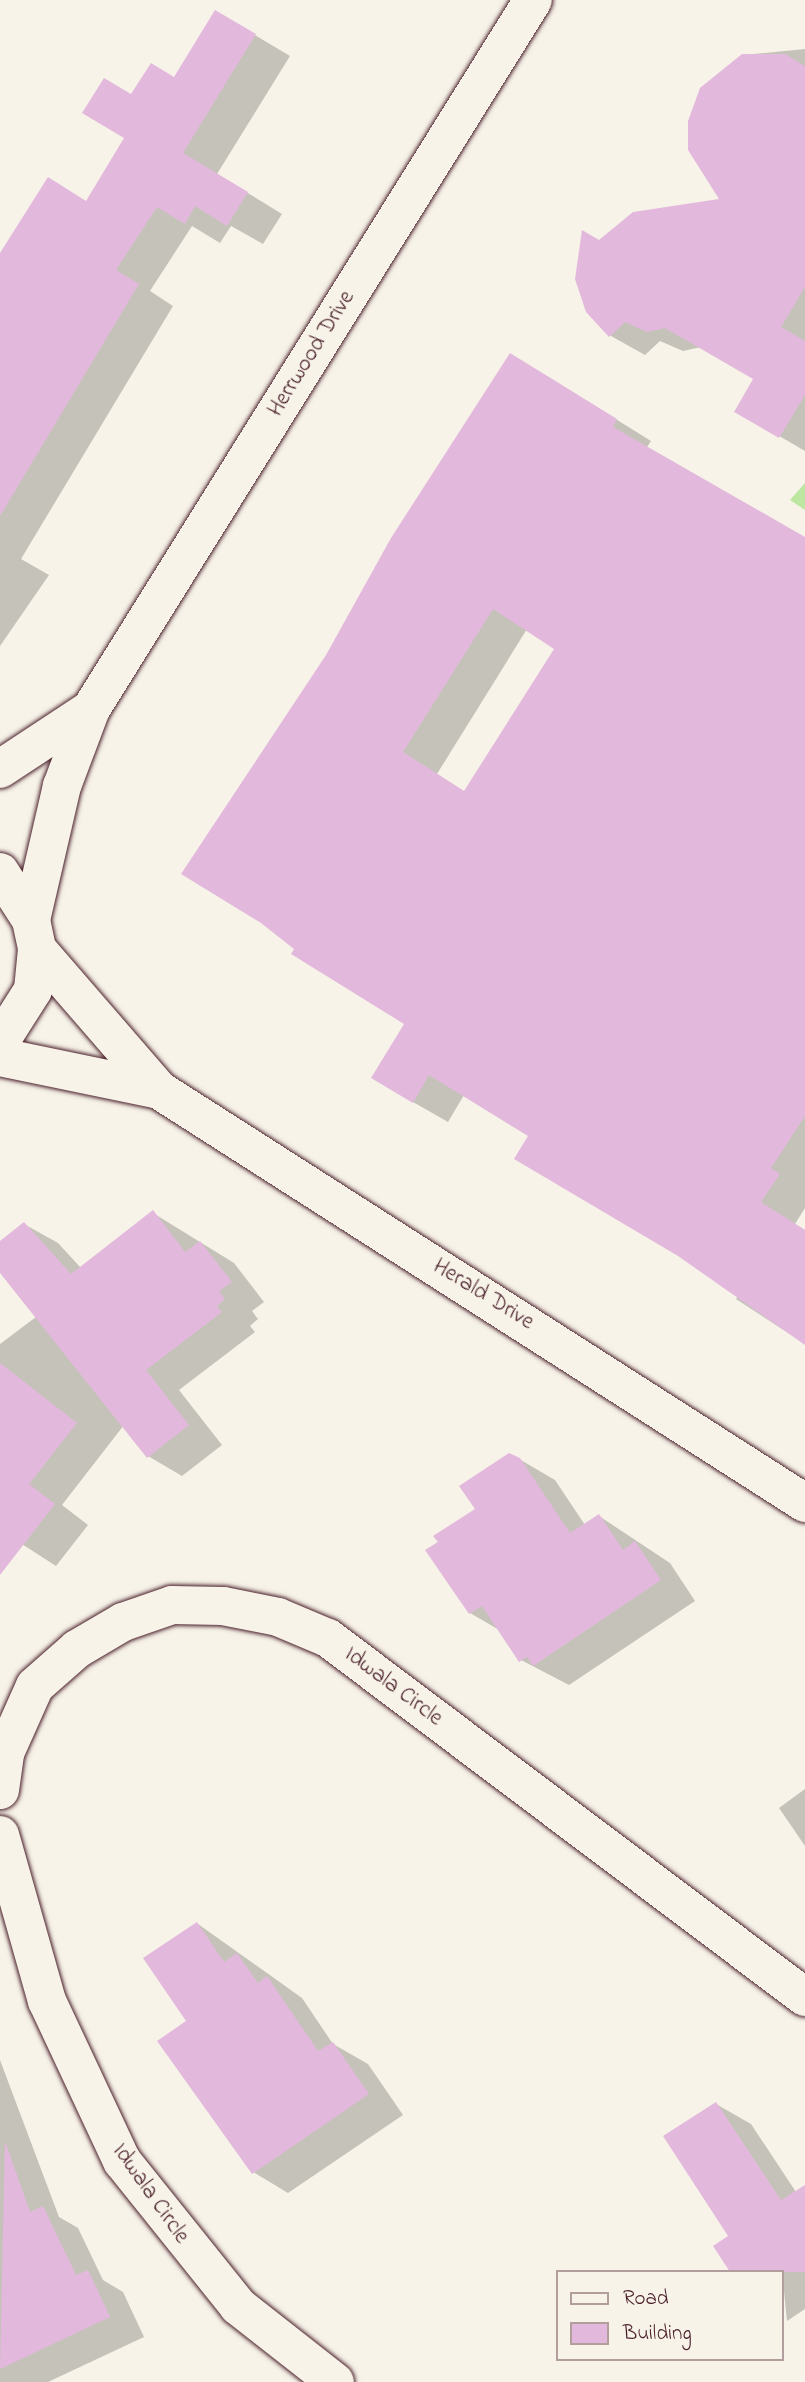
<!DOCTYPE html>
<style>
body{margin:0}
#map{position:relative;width:805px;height:2382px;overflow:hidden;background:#f7f3e8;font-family:"Indie Flower",sans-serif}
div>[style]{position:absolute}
.green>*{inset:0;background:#bde6a1}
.shadow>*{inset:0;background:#0003}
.building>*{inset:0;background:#e3b8dd}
.roads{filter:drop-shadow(0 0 2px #4a1f2b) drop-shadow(0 0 2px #4a1f2b)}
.street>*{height:38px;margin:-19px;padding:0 19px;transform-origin:19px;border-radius:19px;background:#f7f3e8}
span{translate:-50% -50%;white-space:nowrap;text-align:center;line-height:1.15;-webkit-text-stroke:5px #f7f3e8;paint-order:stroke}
.street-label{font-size:23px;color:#4a1f2b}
.legend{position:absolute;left:556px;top:2270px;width:228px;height:91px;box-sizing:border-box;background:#f7f3e8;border:2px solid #b29e9c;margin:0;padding:9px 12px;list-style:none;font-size:21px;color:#4a1f2b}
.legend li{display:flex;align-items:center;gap:14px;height:35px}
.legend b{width:35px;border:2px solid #b29e9c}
</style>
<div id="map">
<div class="green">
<div style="clip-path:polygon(805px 483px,805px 510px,790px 500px)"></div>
</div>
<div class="shadow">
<div style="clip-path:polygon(250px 32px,290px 56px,217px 174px,282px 214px,263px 244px,231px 226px,220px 243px,192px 226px,150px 291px,173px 306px,21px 559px,49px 575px,0 646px,0 256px,87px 202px,127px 138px,132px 96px,174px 79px)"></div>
<div style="clip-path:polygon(805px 49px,805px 451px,736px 411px,756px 378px,701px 347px,683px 351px,660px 341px,645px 355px,611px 336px,599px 242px,722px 201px,743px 55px)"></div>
<div style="clip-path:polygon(evenodd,545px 375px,651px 441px,647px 447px,805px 538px,805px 1208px,795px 1224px,805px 1230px,805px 1344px,736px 1299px,739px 1294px,530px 1136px,464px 1095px,448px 1122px,413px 1102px,407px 1024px,293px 954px,545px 375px,527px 629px,557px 649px,465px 792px,437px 774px,527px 629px)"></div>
<div style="clip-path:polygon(153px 1213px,234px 1263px,264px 1302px,252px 1311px,258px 1319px,250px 1326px,255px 1332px,179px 1390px,222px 1445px,182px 1476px,148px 1456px,124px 1425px,62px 1505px,88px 1525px,56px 1566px,0 1530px,0 1344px,36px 1317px,0 1270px,0 1243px,24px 1224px,58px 1243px,81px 1268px)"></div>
<div style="clip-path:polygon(519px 1459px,555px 1480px,585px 1525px,599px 1516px,670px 1563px,695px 1601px,569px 1685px,521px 1660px,501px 1631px,470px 1613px,428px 1550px,477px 1509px)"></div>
<div style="clip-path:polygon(805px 1789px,805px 1846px,779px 1808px)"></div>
<div style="clip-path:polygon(198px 1924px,302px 1998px,333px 2044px,368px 2064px,403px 2115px,288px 2193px,253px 2172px,189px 2021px)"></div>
<div style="clip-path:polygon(0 2060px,59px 2217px,78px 2228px,103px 2280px,123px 2292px,144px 2337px,48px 2382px,0 2382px)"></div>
<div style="clip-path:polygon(716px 2104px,751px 2124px,796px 2192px,805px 2187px,805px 2309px,787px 2321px,782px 2272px,731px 2237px)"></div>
</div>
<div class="building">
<div style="clip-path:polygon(215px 10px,256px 34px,183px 153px,248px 192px,227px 226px,195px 206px,185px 224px,157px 207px,116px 270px,139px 284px,0 516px,0 253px,48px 177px,86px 201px,124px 138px,82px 113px,104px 78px,131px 94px,151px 63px,174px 77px)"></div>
<div style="clip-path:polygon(742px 54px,785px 54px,805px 66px,805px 287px,781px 327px,805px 341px,805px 395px,779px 438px,734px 412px,753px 379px,665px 328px,647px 332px,625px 322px,609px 337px,586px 312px,575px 279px,582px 230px,599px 240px,633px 212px,719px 199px,688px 150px,688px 121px,700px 88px)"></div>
<div style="clip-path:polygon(evenodd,510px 353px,617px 419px,613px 427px,805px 537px,805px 1116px,771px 1168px,780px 1174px,761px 1202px,805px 1230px,805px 1345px,678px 1256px,514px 1159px,528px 1136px,429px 1075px,413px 1103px,371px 1078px,404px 1024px,291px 954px,294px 949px,261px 923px,181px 874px,326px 655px,391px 538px,510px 353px,493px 609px,554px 649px,464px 791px,403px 752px,493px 609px)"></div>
<div style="clip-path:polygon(153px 1210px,185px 1252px,200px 1241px,232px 1282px,219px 1291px,225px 1299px,217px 1306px,222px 1312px,146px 1370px,189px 1425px,147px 1458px,0 1273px,0 1241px,24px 1222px,71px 1274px)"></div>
<div style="clip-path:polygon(0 1363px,77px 1423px,29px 1484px,55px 1504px,0 1575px)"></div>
<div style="clip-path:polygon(509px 1453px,520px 1458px,570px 1533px,599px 1514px,623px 1550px,635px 1541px,661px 1580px,533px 1666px,527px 1657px,519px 1662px,482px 1606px,469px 1614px,425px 1550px,438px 1542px,433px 1536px,475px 1509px,459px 1486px)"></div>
<div style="clip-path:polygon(197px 1922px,224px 1962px,237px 1953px,258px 1983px,267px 1976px,318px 2051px,333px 2042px,369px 2094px,252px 2174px,157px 2041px,186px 2021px,143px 1958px)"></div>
<div style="clip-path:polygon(716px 2102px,781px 2200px,805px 2185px,805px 2272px,730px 2272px,713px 2246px,728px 2236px,663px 2136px)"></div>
<div style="clip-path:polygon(5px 2141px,30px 2212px,43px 2206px,76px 2275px,88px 2270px,110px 2317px,0 2369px)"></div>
</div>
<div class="roads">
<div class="street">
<div style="left:0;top:769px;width:109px;rotate:-33.4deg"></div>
<div style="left:0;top:872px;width:57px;rotate:57.1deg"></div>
<div style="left:31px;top:920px;width:30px;rotate:78deg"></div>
<div style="left:37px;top:949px;width:41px;rotate:95.6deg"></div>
<div style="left:33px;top:990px;width:62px;rotate:122.4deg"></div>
<div style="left:31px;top:920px;width:138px;rotate:-77deg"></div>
<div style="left:62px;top:786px;width:82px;rotate:-69.4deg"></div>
<div style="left:91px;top:709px;width:835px;rotate:-58.06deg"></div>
<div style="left:37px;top:949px;width:186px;rotate:49.1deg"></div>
<div style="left:159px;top:1090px;width:767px;rotate:32.59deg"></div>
<div style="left:0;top:1057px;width:162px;rotate:11.7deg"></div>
<div style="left:0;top:1790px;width:37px;rotate:-82deg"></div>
<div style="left:5px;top:1753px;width:73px;rotate:-65.9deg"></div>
<div style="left:35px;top:1686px;width:56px;rotate:-41.4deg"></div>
<div style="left:77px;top:1649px;width:53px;rotate:-30.4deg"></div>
<div style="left:123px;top:1622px;width:52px;rotate:-19.1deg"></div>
<div style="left:172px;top:1605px;width:51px;rotate:1.1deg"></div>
<div style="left:223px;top:1606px;width:56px;rotate:11.3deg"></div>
<div style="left:278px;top:1617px;width:54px;rotate:22.8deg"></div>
<div style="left:328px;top:1638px;width:597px;rotate:36.97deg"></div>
<div style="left:0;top:1835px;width:173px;rotate:74.2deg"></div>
<div style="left:47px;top:2001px;width:177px;rotate:64.9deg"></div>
<div style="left:122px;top:2161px;width:186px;rotate:51.3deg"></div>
<div style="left:238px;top:2306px;width:123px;rotate:38.1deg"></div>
</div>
</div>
<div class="street-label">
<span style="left:312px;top:354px;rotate:-58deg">Herrwood Drive</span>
<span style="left:483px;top:1295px;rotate:32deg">Herald Drive</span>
<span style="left:393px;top:1687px;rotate:37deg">Idwala Circle</span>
<span style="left:150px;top:2194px;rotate:55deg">Idwala Circle</span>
</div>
<ul class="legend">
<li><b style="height:9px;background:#f7f3e8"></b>Road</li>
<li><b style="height:19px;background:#e3b8dd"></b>Building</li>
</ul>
</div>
